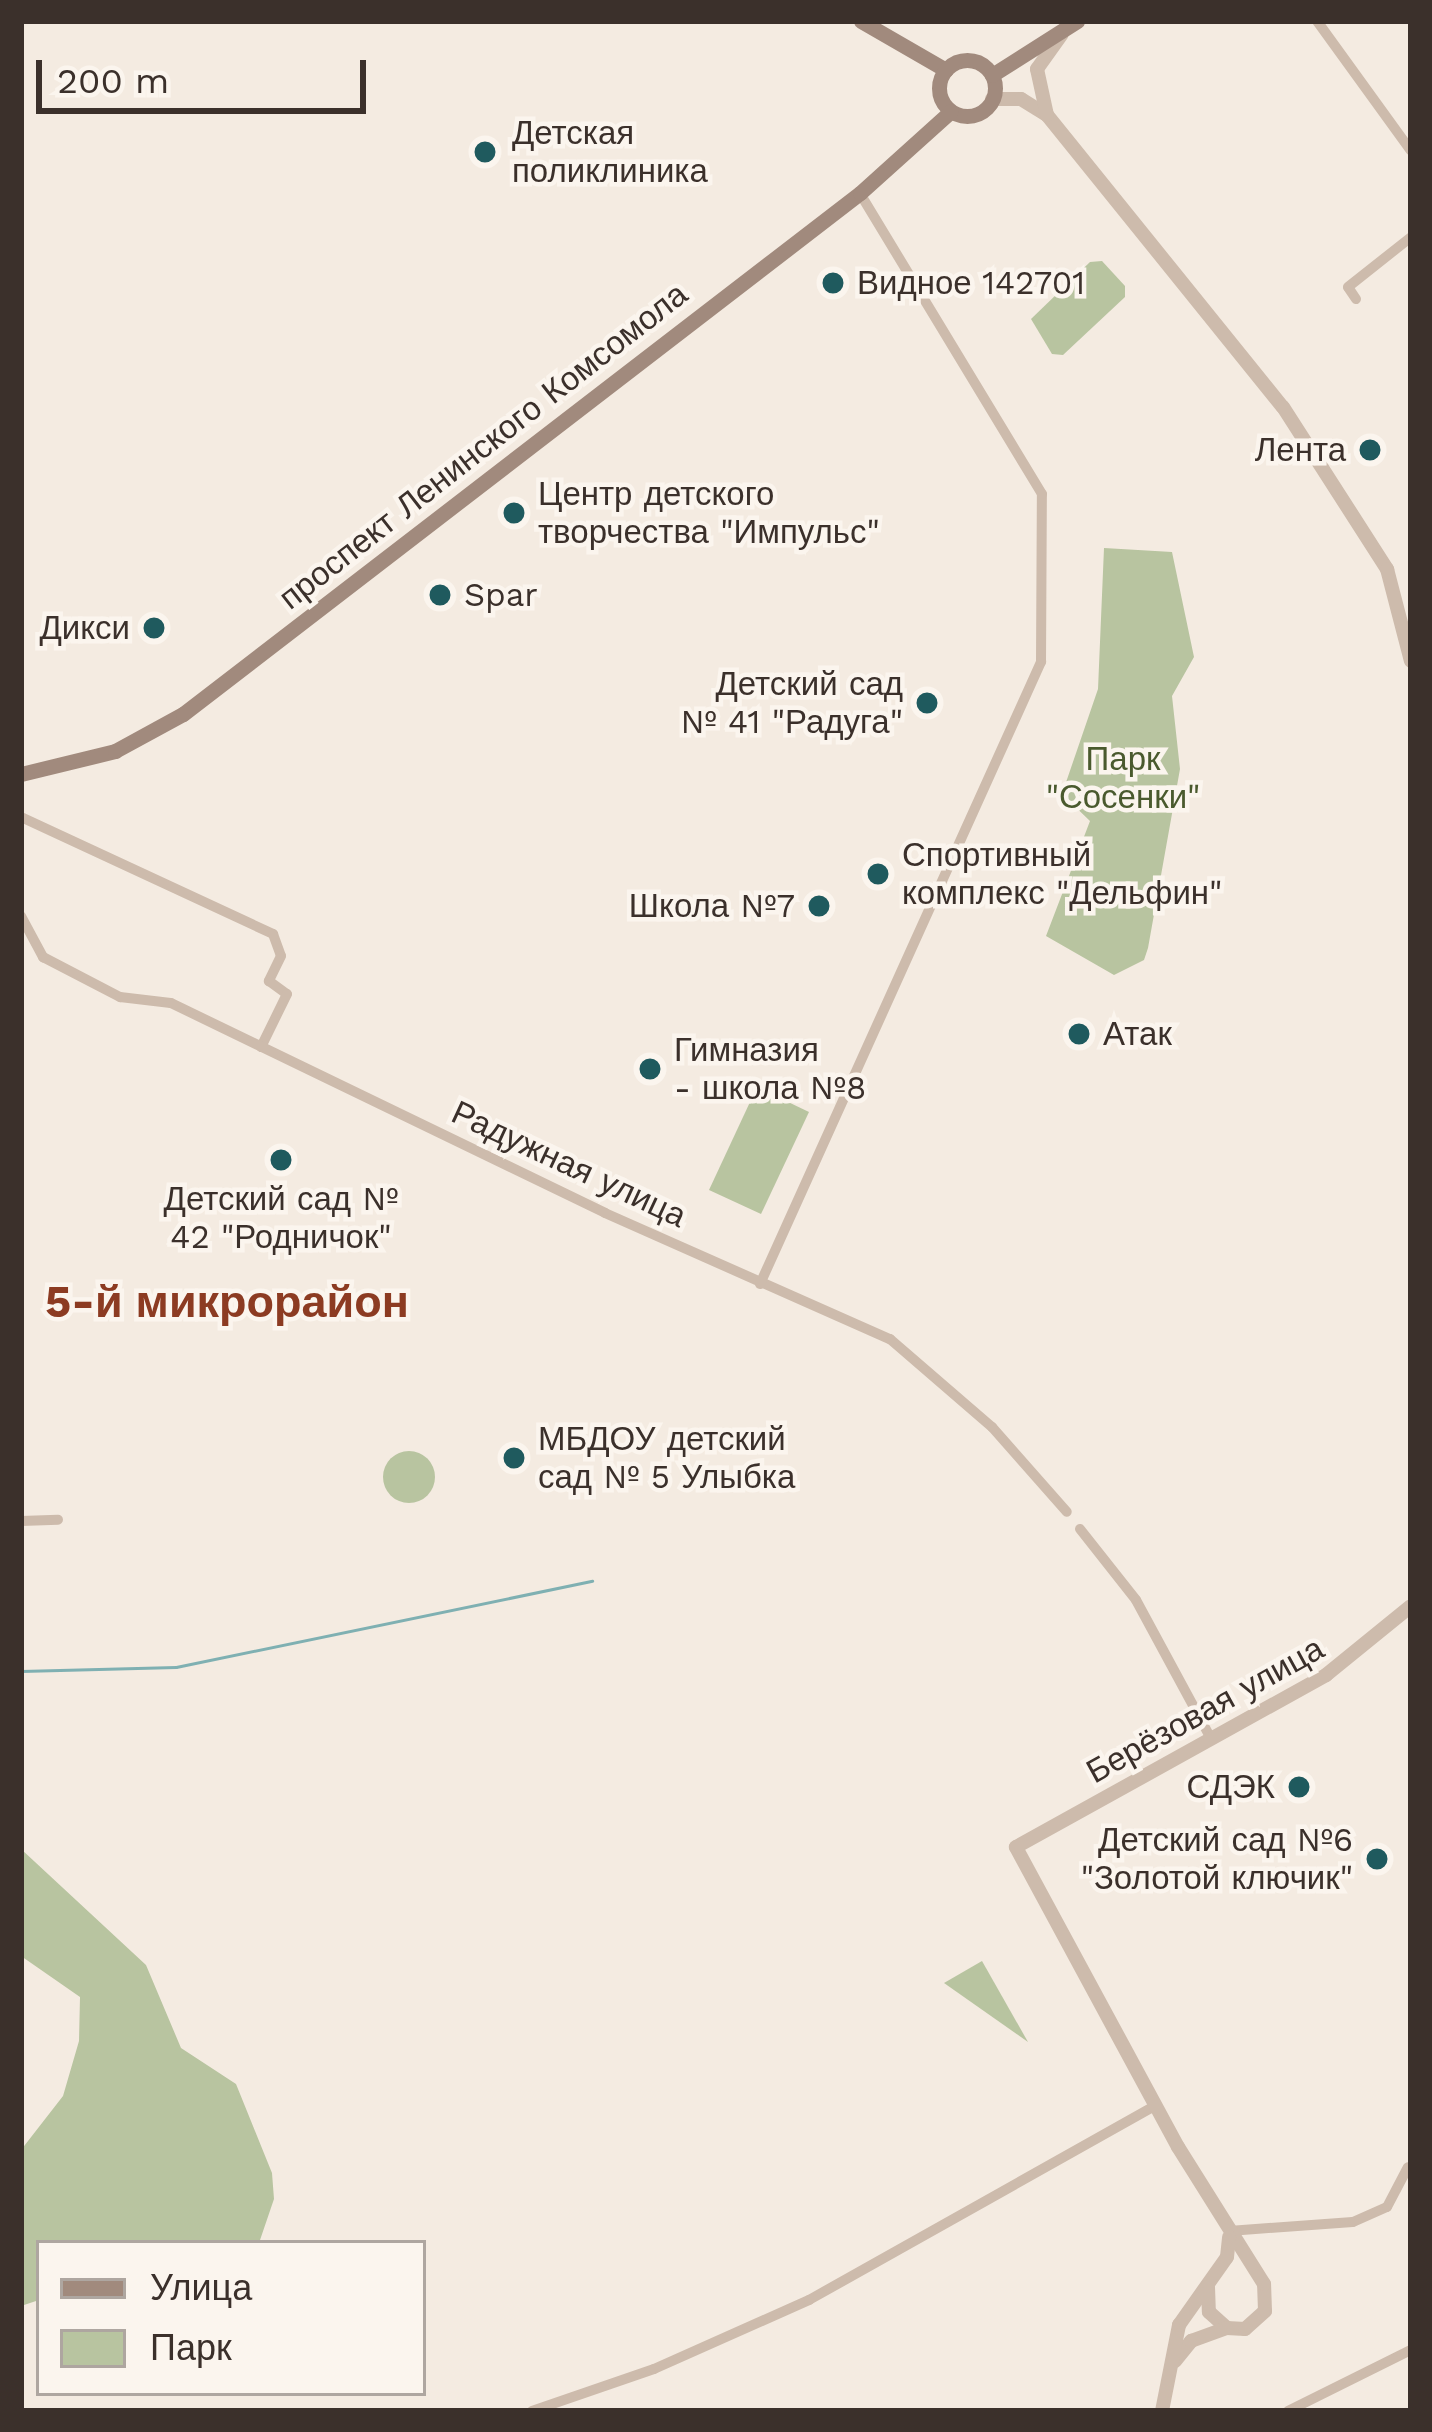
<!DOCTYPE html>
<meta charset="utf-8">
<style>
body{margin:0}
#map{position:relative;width:1432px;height:2432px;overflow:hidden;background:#f4ebe1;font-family:"Work Sans",sans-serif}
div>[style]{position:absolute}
.green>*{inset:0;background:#b8c4a0}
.round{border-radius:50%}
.stream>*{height:3px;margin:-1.5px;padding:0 1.5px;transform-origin:1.5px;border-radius:1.5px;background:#7fb0b2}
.minor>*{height:10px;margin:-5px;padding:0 5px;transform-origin:5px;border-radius:5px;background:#cdbbac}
.tertiary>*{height:14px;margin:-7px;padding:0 7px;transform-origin:7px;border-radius:7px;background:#cdbbac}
.secondary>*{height:15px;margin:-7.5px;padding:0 7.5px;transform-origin:7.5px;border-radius:7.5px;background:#a18a7d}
.secondary>.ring{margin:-7.5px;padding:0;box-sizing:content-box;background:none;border:15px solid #a18a7d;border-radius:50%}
.dots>*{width:33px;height:33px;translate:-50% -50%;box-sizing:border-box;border:6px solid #fbf5ee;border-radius:50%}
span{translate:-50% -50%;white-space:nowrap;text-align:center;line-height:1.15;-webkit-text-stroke:9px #fbf5ee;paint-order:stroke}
.poi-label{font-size:33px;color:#3b302b}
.left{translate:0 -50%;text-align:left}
.right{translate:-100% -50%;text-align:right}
.street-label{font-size:33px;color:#3b302b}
.park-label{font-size:33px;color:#4a5a2e}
.district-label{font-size:45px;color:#8c3b22;font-weight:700}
.frame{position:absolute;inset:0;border:24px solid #3b302b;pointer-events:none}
.legend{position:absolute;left:36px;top:2240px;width:390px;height:156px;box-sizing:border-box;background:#fbf5ee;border:3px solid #aea6a0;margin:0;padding:15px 21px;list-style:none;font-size:36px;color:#3b302b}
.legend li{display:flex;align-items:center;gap:24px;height:60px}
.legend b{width:60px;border:3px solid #aea6a0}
.scale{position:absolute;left:36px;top:60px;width:330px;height:54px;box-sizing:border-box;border:6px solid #3b302b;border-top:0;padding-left:15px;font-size:36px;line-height:42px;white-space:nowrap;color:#3b302b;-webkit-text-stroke:9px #fbf5ee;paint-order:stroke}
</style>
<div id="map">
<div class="green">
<div style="clip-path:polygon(1102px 261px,1125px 286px,1125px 297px,1063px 355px,1052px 354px,1031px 319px,1090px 262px)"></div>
<div style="clip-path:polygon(1104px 548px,1172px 552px,1194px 657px,1172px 696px,1180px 769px,1148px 948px,1144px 960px,1114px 975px,1046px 936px,1090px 821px,1062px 794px,1098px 689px)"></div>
<div style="clip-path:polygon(757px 1087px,809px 1112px,761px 1214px,709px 1190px)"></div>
<div class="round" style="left:383px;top:1451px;width:52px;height:52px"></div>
<div style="clip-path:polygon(21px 1849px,146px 1965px,181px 2048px,236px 2084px,272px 2173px,274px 2199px,259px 2243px,39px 2243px,39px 2300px,21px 2306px,21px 2150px,63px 2096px,79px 2041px,80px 1997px,21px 1956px)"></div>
<div style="clip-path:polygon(982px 1961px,1028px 2042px,944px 1983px)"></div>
</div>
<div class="stream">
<div style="left:21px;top:1671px;width:155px;rotate:-1.5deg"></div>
<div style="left:176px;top:1667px;width:425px;rotate:-11.7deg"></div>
</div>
<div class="minor">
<div style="left:1317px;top:21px;width:160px;rotate:54.1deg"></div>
<div style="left:1356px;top:299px;width:14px;rotate:-124deg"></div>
<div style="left:1348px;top:287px;width:80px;rotate:-38.4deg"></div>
<div style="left:21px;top:817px;width:278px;rotate:24.9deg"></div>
<div style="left:273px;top:934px;width:23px;rotate:70deg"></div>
<div style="left:281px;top:956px;width:28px;rotate:116deg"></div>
<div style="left:269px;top:981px;width:22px;rotate:36deg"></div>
<div style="left:287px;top:994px;width:59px;rotate:116.1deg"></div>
<div style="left:21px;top:916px;width:47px;rotate:61.8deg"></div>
<div style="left:43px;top:957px;width:87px;rotate:27.5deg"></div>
<div style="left:120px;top:997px;width:51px;rotate:6.7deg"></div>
<div style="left:171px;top:1003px;width:482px;rotate:25.8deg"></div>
<div style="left:605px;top:1213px;width:312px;rotate:23.9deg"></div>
<div style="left:890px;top:1339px;width:135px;rotate:40.8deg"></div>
<div style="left:992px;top:1427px;width:113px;rotate:48.6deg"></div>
<div style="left:760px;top:1284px;width:683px;rotate:-65.69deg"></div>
<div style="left:1041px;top:662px;width:168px;rotate:-89.7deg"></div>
<div style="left:1042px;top:494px;width:352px;rotate:-121.2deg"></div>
<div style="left:21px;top:1521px;width:37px;rotate:-2deg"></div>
<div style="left:1080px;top:1529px;width:90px;rotate:51.7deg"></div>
<div style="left:1136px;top:1600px;width:156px;rotate:61.6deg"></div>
<div style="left:1229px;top:2231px;width:124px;rotate:-4.2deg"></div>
<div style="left:1353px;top:2222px;width:37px;rotate:-24deg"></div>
<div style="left:1387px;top:2207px;width:45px;rotate:-62.3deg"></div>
<div style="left:532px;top:2411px;width:129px;rotate:-19deg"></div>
<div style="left:654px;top:2369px;width:170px;rotate:-24deg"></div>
<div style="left:809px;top:2300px;width:396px;rotate:-29.3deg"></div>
<div style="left:1288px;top:2411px;width:137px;rotate:-26.4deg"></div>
</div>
<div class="tertiary">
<div style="left:992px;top:99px;width:29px"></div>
<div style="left:1021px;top:99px;width:31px;rotate:32deg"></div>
<div style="left:1047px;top:115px;width:375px;rotate:51.1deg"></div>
<div style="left:1283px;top:407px;width:193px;rotate:57.3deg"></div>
<div style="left:1387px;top:569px;width:95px;rotate:75.4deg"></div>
<div style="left:1047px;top:115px;width:47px;rotate:-102.3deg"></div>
<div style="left:1037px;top:69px;width:43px;rotate:-54.5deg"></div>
<div style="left:1208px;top:2287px;width:25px;rotate:88deg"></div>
<div style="left:1209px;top:2312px;width:24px;rotate:42deg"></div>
<div style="left:1227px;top:2328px;width:18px;rotate:3deg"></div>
<div style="left:1245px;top:2329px;width:27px;rotate:-42deg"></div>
<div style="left:1265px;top:2311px;width:27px;rotate:-92deg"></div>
<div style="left:1264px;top:2284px;width:162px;rotate:-122.1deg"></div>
<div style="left:1178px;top:2147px;width:341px;rotate:-118.4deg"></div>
<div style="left:1016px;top:1847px;width:355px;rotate:-29deg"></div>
<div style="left:1326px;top:1675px;width:109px;rotate:-39.1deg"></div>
<div style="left:1175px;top:2361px;width:26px;rotate:-51deg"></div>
<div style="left:1191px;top:2341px;width:38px;rotate:-20deg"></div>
<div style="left:1162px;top:2411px;width:88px;rotate:-78.8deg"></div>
<div style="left:1179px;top:2325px;width:83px;rotate:-54.8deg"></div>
<div style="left:1227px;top:2257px;width:20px;rotate:-84deg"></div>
</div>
<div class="secondary">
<div style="left:861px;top:21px;width:98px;rotate:30deg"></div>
<div class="ring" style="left:939px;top:60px;width:41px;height:41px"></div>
<div style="left:992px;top:75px;width:101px;rotate:-32.4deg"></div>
<div style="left:21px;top:774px;width:97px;rotate:-13.7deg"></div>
<div style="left:115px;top:751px;width:77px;rotate:-28.6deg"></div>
<div style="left:183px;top:714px;width:854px;rotate:-37.58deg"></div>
<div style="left:860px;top:193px;width:122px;rotate:-42deg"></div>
</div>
<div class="dots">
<div style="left:485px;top:152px;background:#1f5a5e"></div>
<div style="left:833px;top:283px;background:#1f5a5e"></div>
<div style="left:1370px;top:450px;background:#1f5a5e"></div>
<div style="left:514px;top:513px;background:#1f5a5e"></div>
<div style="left:440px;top:595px;background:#1f5a5e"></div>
<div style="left:154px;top:628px;background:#1f5a5e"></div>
<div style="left:927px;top:703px;background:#1f5a5e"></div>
<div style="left:878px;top:874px;background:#1f5a5e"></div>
<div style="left:819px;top:906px;background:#1f5a5e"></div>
<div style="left:1079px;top:1034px;background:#1f5a5e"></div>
<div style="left:650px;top:1069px;background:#1f5a5e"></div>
<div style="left:281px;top:1160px;background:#1f5a5e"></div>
<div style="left:514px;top:1458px;background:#1f5a5e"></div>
<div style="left:1299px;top:1787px;background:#1f5a5e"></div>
<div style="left:1377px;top:1859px;background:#1f5a5e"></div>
</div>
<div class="poi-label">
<span class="left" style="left:512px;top:152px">Детская<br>поликлиника</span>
<span class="left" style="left:857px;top:283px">Видное 142701</span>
<span class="right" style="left:1346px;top:450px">Лента</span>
<span class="left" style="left:538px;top:513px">Центр детского<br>творчества "Импульс"</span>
<span class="left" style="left:464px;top:595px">Spar</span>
<span class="right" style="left:130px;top:628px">Дикси</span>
<span class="right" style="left:903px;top:703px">Детский сад<br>№ 41 "Радуга"</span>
<span class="left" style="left:902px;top:874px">Спортивный<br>комплекс "Дельфин"</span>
<span class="right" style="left:795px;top:906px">Школа №7</span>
<span class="left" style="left:1103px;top:1034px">Атак</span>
<span class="left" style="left:674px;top:1069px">Гимназия<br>- школа №8</span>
<span style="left:281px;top:1218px">Детский сад №<br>42 "Родничок"</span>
<span class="left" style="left:538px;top:1458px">МБДОУ детский<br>сад № 5 Улыбка</span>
<span class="right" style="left:1275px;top:1787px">СДЭК</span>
<span class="right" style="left:1353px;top:1859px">Детский сад №6<br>"Золотой ключик"</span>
</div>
<div class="street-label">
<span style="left:483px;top:446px;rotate:-38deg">проспект Ленинского Комсомола</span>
<span style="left:569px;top:1164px;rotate:25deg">Радужная улица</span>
<span style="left:1205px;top:1710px;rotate:-29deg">Берёзовая улица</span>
</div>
<div class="park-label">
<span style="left:1123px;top:778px">Парк<br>"Сосенки"</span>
</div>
<div class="district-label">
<span style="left:227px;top:1302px">5-й микрорайон</span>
</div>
<div class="frame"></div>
<ul class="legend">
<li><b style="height:15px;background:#a18a7d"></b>Улица</li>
<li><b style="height:33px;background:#b8c4a0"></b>Парк</li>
</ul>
<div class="scale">200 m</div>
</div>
